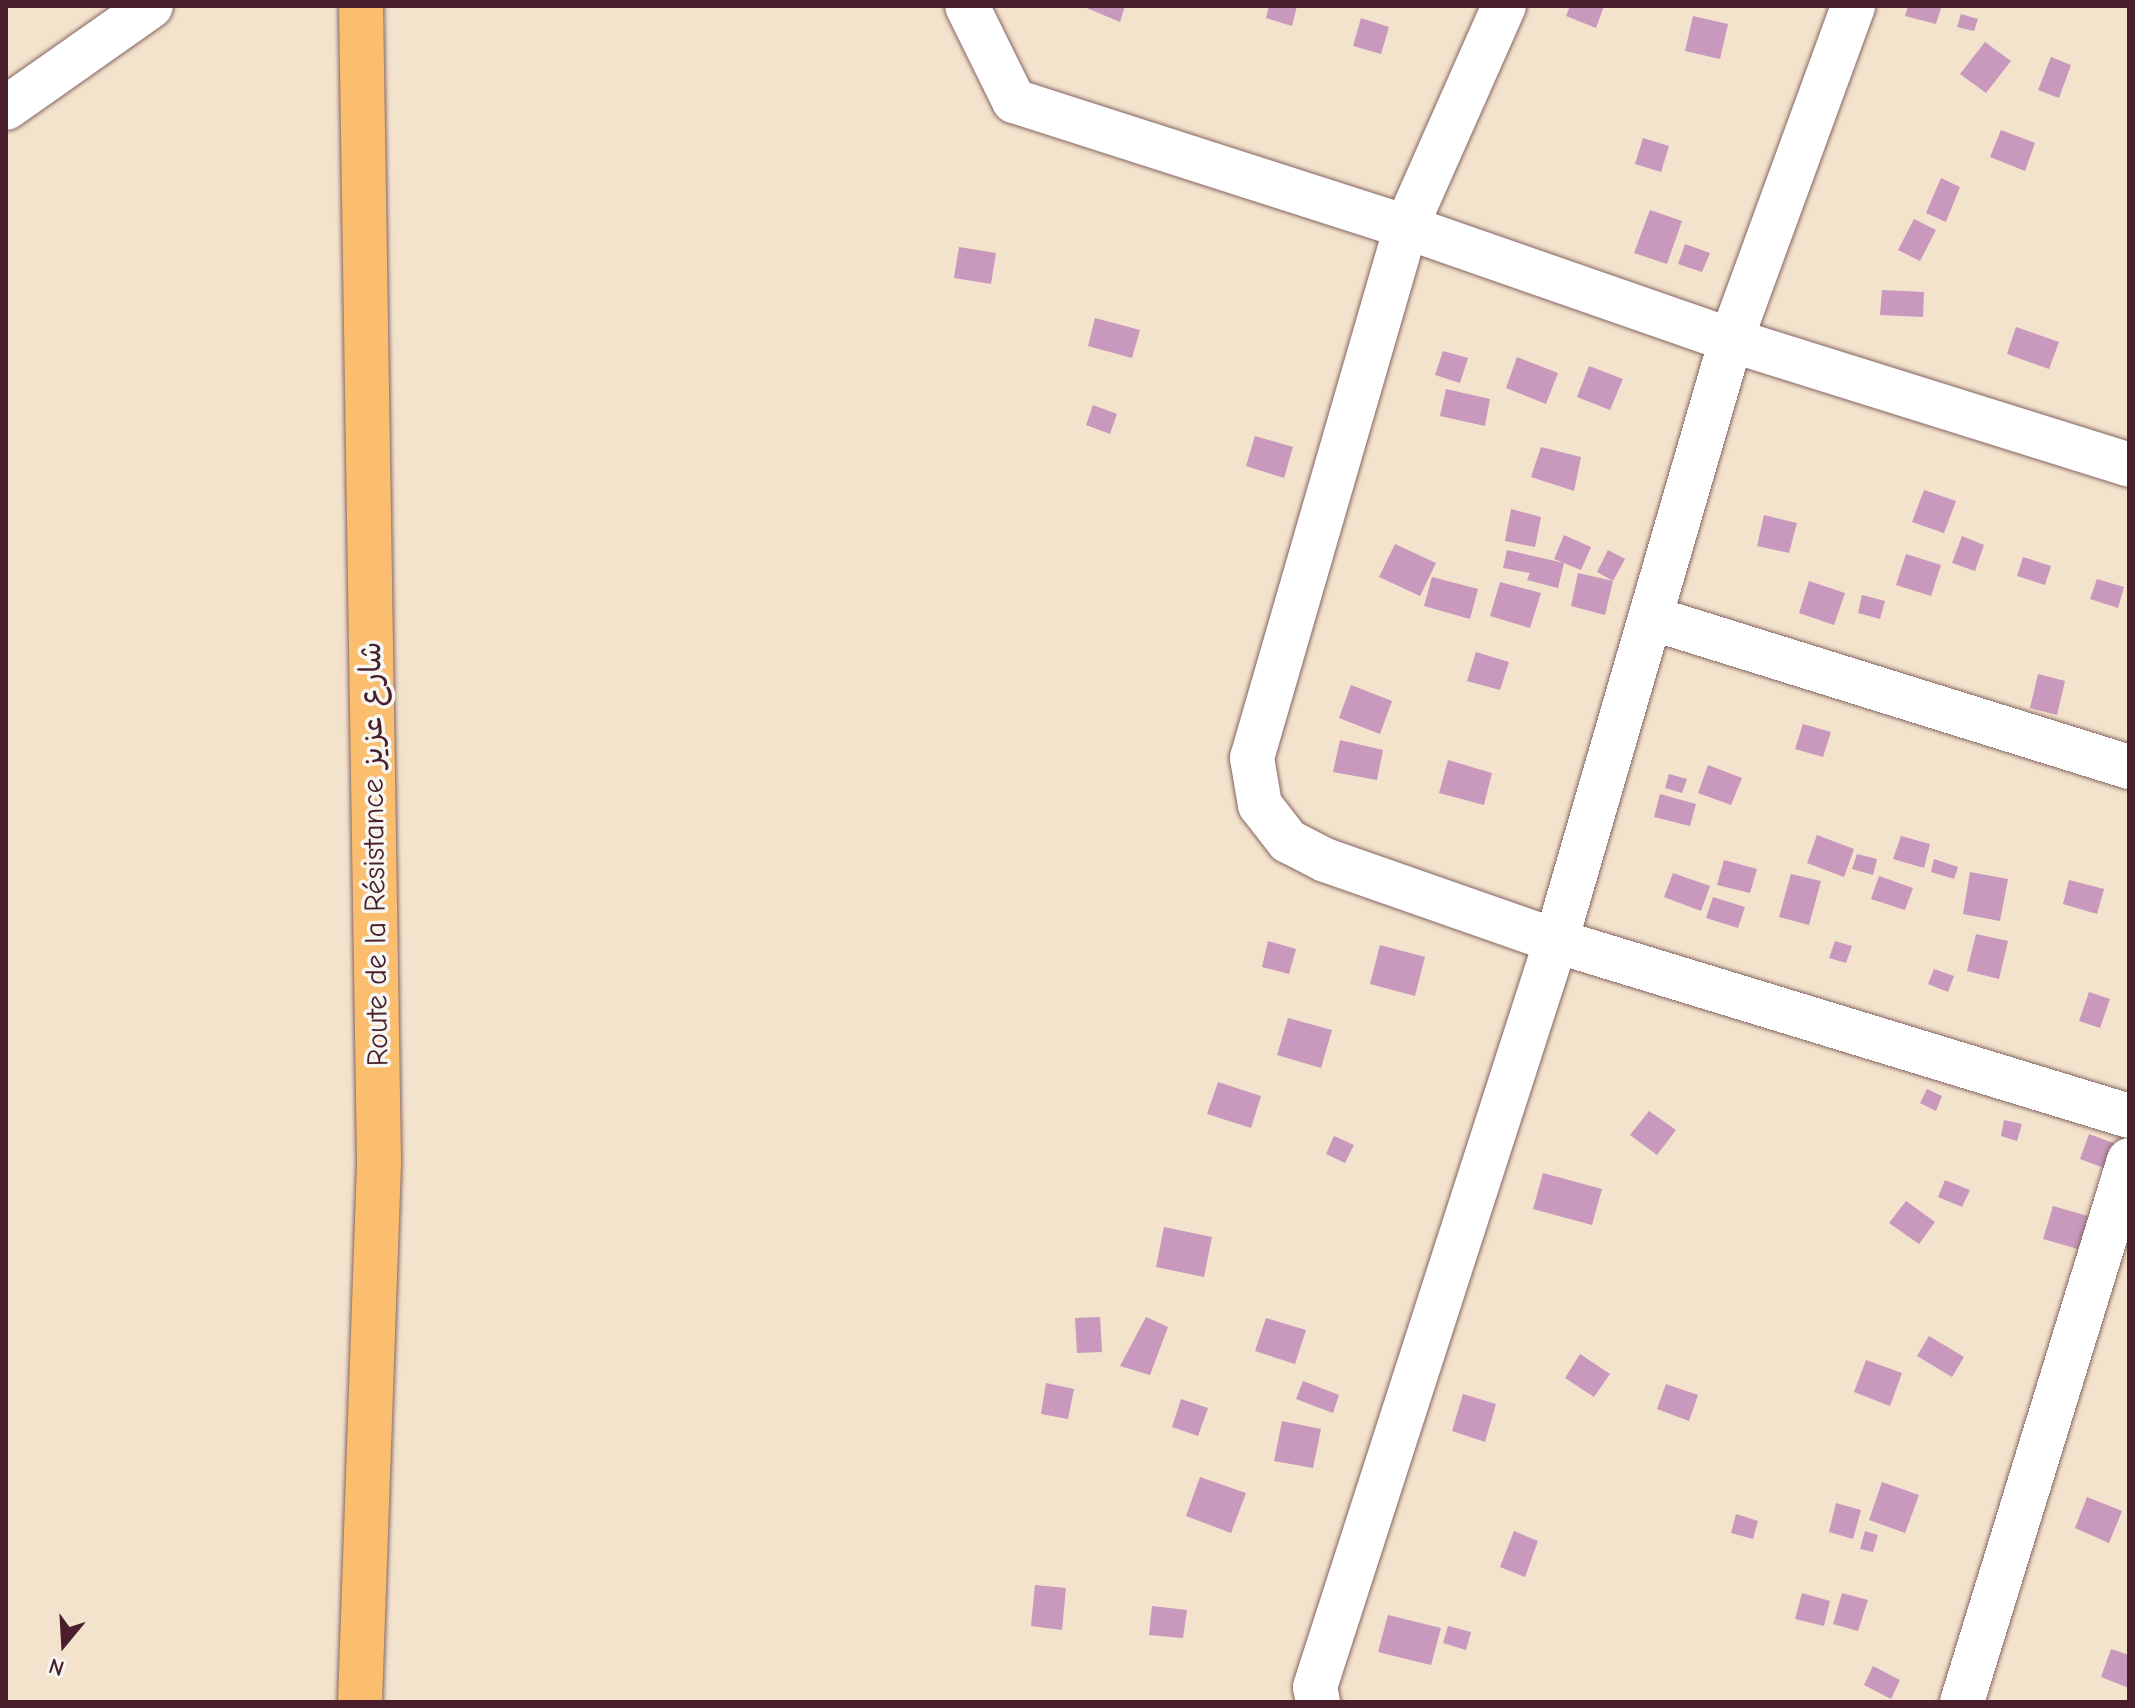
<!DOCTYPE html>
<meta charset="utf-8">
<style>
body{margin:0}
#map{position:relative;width:2135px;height:1708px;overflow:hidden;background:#f3e3cc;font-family:"Comic Neue","Playpen Sans Arabic",sans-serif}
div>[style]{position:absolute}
.building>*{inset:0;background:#c898bd}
.roads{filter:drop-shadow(0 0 2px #856463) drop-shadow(0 0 2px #856463)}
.minor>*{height:44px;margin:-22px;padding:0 22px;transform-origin:22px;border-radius:22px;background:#fff}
.primary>*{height:44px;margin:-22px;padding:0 22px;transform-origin:22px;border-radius:22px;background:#fbbe6e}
span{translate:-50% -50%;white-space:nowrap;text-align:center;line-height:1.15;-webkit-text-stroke:7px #f6f6f2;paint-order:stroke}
.street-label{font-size:30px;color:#4a1f2b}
.frame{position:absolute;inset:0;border:8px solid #4a1f2b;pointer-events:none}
.north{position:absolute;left:24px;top:1604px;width:80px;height:80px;-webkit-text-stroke:6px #f6f6f2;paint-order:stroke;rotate:198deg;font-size:22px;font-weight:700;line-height:32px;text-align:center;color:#4a1f2b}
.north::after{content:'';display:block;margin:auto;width:28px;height:36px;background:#4a1f2b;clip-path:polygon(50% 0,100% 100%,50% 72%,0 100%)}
</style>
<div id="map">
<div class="building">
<div style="clip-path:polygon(1082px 6px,1125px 6px,1120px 22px)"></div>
<div style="clip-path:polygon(1269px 6px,1297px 6px,1292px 26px,1266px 18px)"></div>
<div style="clip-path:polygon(1570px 6px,1604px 6px,1596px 28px,1566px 16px)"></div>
<div style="clip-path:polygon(1908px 6px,1941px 8px,1936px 24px,1905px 16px)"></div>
<div style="clip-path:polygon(1961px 14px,1978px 19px,1974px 31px,1957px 27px)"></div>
<div style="clip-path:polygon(1693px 16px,1728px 24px,1720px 59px,1685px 51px)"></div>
<div style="clip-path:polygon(1361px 18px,1389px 27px,1381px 54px,1353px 46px)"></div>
<div style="clip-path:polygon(1985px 42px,2011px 61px,1986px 93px,1960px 74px)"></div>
<div style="clip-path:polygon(2051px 57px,2071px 65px,2059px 98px,2038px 90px)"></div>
<div style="clip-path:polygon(2001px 130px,2035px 143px,2025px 171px,1990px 157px)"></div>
<div style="clip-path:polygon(1643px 138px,1669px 146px,1661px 172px,1635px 164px)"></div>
<div style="clip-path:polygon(1941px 178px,1960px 187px,1946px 222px,1926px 213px)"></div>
<div style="clip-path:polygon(1650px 210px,1682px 221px,1667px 264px,1634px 253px)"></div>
<div style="clip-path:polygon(1914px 219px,1936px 230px,1920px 261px,1898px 250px)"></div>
<div style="clip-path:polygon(1685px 244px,1710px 253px,1702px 272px,1678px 264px)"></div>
<div style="clip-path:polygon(959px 247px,996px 253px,991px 284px,954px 278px)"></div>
<div style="clip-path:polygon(1882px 290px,1924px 292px,1923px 317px,1880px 315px)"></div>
<div style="clip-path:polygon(1095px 318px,1140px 330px,1132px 358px,1088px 346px)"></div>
<div style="clip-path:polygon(2016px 327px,2059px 342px,2049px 369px,2007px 354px)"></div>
<div style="clip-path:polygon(1443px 351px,1468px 358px,1460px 383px,1435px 375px)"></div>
<div style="clip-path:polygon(1517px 357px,1558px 373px,1546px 404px,1506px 388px)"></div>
<div style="clip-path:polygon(1589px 366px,1623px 379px,1610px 410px,1577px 397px)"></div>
<div style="clip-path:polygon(1446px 389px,1490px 399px,1485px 426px,1440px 416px)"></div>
<div style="clip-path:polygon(1093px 405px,1117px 414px,1110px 434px,1086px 425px)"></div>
<div style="clip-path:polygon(1255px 436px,1293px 447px,1284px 478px,1246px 466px)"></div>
<div style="clip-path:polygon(1541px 447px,1581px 457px,1574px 491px,1531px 477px)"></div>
<div style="clip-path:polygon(1924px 490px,1956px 501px,1944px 533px,1912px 522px)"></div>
<div style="clip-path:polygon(1511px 509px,1541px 517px,1535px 547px,1505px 541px)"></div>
<div style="clip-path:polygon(1764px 515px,1797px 523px,1789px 553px,1757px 546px)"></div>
<div style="clip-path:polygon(1564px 535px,1591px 547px,1581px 570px,1554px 559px)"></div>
<div style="clip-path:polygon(1962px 536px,1984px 545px,1975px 571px,1952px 563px)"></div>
<div style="clip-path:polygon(1395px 544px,1436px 563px,1420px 596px,1379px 577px)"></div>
<div style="clip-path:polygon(1507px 550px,1564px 563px,1558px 588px,1527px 580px,1530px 573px,1503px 568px)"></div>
<div style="clip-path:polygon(1608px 550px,1625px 559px,1613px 581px,1597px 572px)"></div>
<div style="clip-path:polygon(1906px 554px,1941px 565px,1931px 596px,1896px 585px)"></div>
<div style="clip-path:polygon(2023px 557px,2051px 566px,2045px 585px,2017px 576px)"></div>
<div style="clip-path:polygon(1578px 573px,1613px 581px,1605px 615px,1571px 606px)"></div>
<div style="clip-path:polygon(1432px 577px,1478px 589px,1470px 619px,1424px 606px)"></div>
<div style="clip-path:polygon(2097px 579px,2124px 587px,2118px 608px,2090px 599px)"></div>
<div style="clip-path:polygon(1809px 581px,1845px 593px,1834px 625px,1799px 613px)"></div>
<div style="clip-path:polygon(1500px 582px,1541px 593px,1530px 628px,1490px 616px)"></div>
<div style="clip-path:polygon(1862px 595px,1885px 601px,1880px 619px,1858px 613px)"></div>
<div style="clip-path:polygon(1476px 652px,1509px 662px,1500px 690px,1467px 681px)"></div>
<div style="clip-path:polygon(2038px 674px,2065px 681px,2057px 715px,2030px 708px)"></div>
<div style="clip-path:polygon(1351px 685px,1392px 701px,1380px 734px,1339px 718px)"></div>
<div style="clip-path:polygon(1803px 724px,1831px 732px,1823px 757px,1795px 749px)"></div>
<div style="clip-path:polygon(1340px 740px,1383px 750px,1377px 780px,1333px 772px)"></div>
<div style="clip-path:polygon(1448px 760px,1492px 773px,1484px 805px,1439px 793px)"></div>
<div style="clip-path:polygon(1708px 765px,1742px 778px,1731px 805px,1698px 793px)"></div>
<div style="clip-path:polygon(1669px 774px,1687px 779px,1682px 793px,1665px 788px)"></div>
<div style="clip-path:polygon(1660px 794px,1696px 804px,1690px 826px,1654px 817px)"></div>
<div style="clip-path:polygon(1817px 835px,1854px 849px,1844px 877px,1807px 863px)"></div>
<div style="clip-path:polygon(1901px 836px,1930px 844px,1924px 868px,1893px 859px)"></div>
<div style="clip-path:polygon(1857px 854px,1877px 859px,1873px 875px,1852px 869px)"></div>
<div style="clip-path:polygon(1934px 859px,1958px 867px,1954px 879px,1931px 872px)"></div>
<div style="clip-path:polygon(1724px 860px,1757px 869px,1750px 893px,1717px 885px)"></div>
<div style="clip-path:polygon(1970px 872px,2008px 879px,2000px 921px,1963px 914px)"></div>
<div style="clip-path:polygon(1673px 873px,1710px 886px,1701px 911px,1664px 897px)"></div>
<div style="clip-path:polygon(1791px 874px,1821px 881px,1809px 925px,1779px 917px)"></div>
<div style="clip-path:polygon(1879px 876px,1913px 888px,1905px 910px,1871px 899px)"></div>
<div style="clip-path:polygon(2069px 880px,2104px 889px,2097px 914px,2063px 904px)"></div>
<div style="clip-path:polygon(1713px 897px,1745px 907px,1738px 928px,1706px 918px)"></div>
<div style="clip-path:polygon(1976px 934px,2008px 941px,1999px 979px,1967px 971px)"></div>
<div style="clip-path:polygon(1268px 941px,1296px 949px,1289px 974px,1262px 967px)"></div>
<div style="clip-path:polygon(1835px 941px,1852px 946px,1846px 963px,1829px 958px)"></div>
<div style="clip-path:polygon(1380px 945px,1425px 957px,1415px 996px,1370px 984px)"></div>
<div style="clip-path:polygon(1934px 969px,1954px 976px,1948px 992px,1928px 984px)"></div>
<div style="clip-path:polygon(2089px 992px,2110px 999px,2100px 1028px,2079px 1021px)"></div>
<div style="clip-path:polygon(1288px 1018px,1332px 1030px,1321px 1068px,1277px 1055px)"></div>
<div style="clip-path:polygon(1218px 1082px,1261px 1096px,1251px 1128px,1207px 1114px)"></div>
<div style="clip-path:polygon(1927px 1089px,1942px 1096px,1936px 1111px,1920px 1103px)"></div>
<div style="clip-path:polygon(1649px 1111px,1676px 1130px,1657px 1155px,1630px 1135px)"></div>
<div style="clip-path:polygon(2004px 1120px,2022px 1124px,2017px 1141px,2001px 1136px)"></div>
<div style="clip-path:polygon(2089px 1134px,2116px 1144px,2107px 1169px,2080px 1159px)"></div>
<div style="clip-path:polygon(1334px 1136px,1354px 1145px,1345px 1163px,1326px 1154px)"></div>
<div style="clip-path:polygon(1543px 1173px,1602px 1189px,1592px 1225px,1533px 1209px)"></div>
<div style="clip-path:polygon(1945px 1180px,1970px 1190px,1962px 1207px,1938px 1197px)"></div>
<div style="clip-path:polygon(1906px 1201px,1935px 1222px,1919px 1244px,1889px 1223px)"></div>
<div style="clip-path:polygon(2053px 1206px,2088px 1216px,2078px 1249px,2043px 1239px)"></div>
<div style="clip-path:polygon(1164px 1227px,1212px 1237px,1204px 1277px,1156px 1267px)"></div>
<div style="clip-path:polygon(1100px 1317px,1102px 1352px,1077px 1353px,1075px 1318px)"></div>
<div style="clip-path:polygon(1146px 1317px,1168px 1327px,1150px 1375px,1120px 1366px)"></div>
<div style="clip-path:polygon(1266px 1318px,1306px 1330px,1295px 1364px,1255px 1351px)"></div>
<div style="clip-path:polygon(1929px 1336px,1964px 1357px,1952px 1377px,1917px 1356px)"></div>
<div style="clip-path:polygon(1580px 1354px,1610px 1374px,1594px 1397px,1565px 1378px)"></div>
<div style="clip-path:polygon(1866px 1360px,1902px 1373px,1890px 1406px,1854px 1392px)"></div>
<div style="clip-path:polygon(1303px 1381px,1339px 1395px,1333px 1413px,1296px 1399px)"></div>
<div style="clip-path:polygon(1046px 1383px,1074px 1389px,1068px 1419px,1041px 1414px)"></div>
<div style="clip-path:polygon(1666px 1384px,1698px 1395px,1689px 1421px,1657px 1409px)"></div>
<div style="clip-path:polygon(1463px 1394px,1496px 1404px,1485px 1442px,1452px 1431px)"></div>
<div style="clip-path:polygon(1181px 1399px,1208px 1408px,1198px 1436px,1172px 1427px)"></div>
<div style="clip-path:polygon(1282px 1421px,1321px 1429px,1313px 1468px,1274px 1461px)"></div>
<div style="clip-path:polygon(1200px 1477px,1246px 1493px,1231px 1533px,1186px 1516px)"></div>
<div style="clip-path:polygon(1882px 1482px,1919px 1495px,1905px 1533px,1869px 1520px)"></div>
<div style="clip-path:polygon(2087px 1497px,2122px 1511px,2109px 1543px,2075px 1528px)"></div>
<div style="clip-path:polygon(1836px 1503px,1861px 1510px,1853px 1539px,1829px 1532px)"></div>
<div style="clip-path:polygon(1736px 1514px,1758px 1521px,1753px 1539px,1731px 1533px)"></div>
<div style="clip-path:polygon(1514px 1531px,1538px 1541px,1525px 1577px,1500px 1567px)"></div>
<div style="clip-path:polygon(1865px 1531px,1878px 1535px,1873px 1552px,1860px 1549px)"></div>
<div style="clip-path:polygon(1035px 1585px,1066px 1588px,1062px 1630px,1031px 1626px)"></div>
<div style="clip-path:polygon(1802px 1593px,1830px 1601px,1824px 1626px,1795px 1619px)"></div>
<div style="clip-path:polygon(1842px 1593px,1868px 1600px,1858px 1631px,1833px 1624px)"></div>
<div style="clip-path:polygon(1152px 1606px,1187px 1610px,1183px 1638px,1149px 1635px)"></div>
<div style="clip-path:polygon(1388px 1615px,1441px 1628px,1431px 1665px,1378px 1652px)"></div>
<div style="clip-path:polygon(1448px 1626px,1471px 1632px,1466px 1650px,1443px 1643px)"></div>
<div style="clip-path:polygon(2111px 1649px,2129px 1655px,2129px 1688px,2101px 1677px)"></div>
<div style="clip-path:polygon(1873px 1666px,1900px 1680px,1891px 1699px,1864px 1685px)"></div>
</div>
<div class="roads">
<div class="minor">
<div style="left:967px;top:6px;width:106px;rotate:63.7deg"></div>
<div style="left:1014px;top:101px;width:412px;rotate:17.8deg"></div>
<div style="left:1406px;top:227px;width:344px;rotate:19.2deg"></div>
<div style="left:1731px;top:340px;width:417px;rotate:17.4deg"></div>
<div style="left:1504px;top:6px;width:242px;rotate:113.9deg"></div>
<div style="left:1406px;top:227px;width:553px;rotate:106.17deg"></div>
<div style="left:1252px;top:758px;width:48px;rotate:80.3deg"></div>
<div style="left:1260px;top:805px;width:46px;rotate:52.1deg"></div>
<div style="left:1288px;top:841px;width:42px;rotate:27.2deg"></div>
<div style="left:1325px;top:860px;width:245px;rotate:19.3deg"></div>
<div style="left:1556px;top:941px;width:599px;rotate:16.98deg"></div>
<div style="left:6px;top:108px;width:177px;rotate:-35.1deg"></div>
<div style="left:1651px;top:618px;width:501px;rotate:17.31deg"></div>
<div style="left:1318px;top:1702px;width:15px;rotate:-101deg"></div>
<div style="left:1315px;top:1687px;width:784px;rotate:-72.1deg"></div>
<div style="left:1556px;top:941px;width:626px;rotate:-73.77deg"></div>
<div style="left:1731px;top:340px;width:356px;rotate:-69.9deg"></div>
<div style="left:1962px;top:1702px;width:567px;rotate:-72.87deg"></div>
</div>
<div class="primary">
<div style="left:360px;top:1702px;width:540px;rotate:-87.98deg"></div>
<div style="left:379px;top:1162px;width:1156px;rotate:-90.89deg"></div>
</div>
</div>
<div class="street-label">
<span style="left:375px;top:854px;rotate:-91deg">Route de la Résistance شارع عزيز</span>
</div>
<div class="frame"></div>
<div class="north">N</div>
</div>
